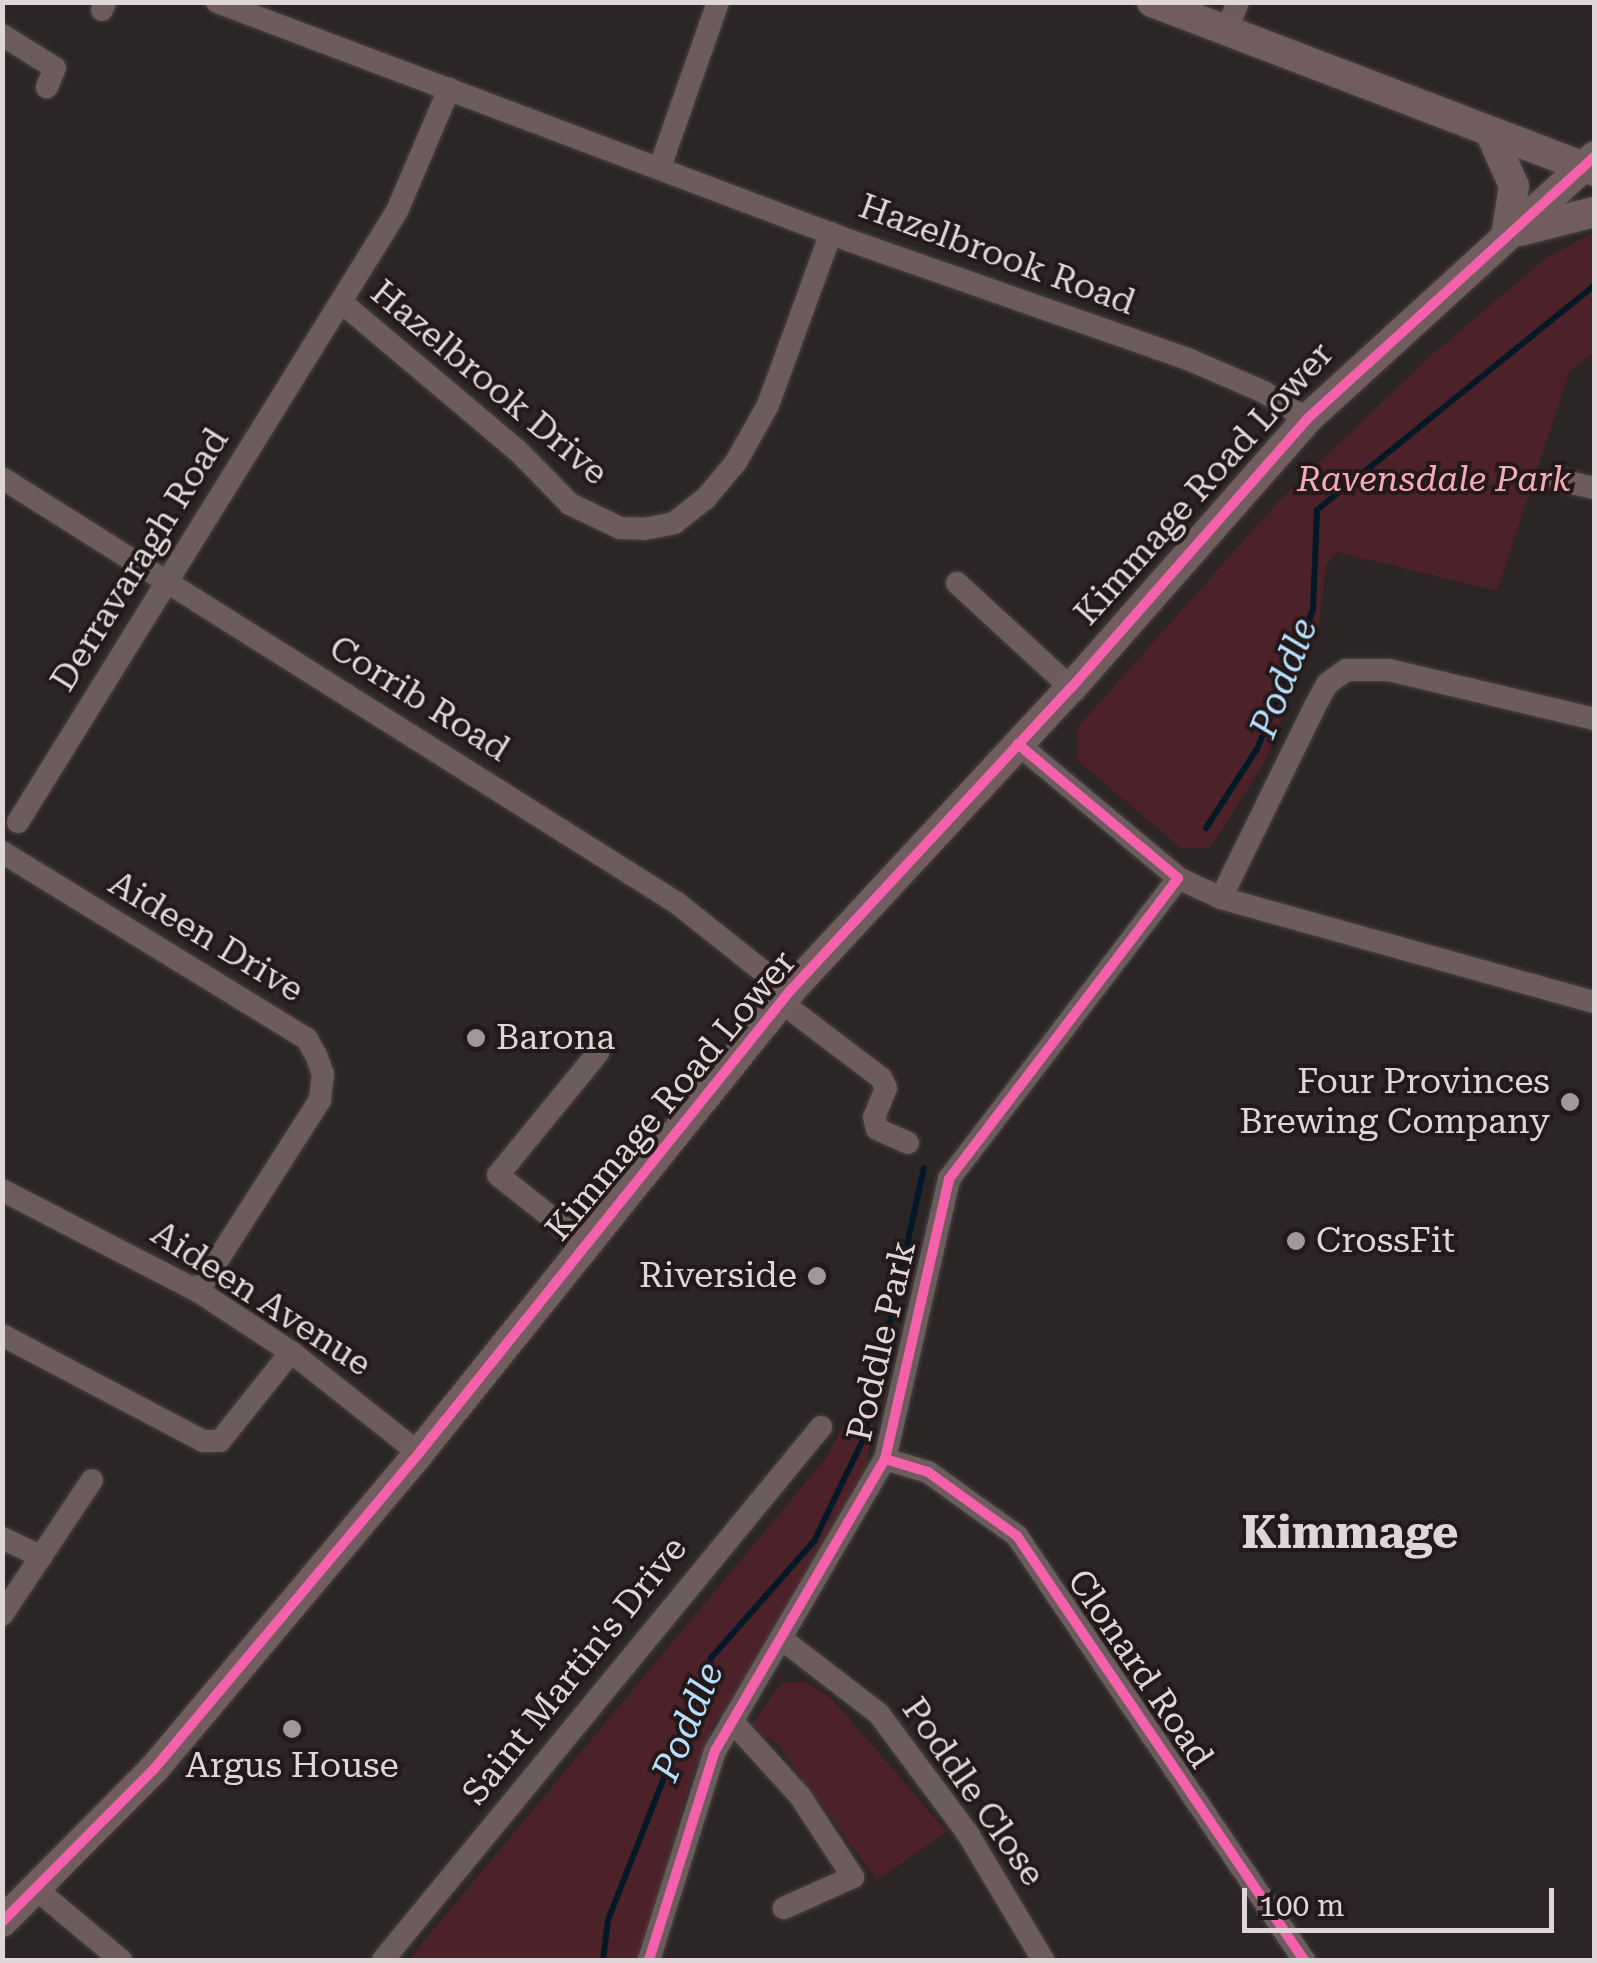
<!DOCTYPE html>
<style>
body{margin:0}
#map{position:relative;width:1597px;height:1963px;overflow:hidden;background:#2b2525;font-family:"Roboto Serif",serif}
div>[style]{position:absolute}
.green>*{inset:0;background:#4d2128}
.stream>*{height:6px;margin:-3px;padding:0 3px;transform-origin:3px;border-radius:3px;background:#041928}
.roads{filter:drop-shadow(0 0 2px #474242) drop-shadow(0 0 2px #474242)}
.minor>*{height:22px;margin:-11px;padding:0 11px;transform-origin:11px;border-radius:11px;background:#6c5c5d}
.secondary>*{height:30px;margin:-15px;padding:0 15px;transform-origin:15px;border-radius:15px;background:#715d60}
.cycleway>*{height:10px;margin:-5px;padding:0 5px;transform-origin:5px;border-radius:5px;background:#f560ab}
.dots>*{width:28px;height:28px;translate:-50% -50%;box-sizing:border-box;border:5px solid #24191a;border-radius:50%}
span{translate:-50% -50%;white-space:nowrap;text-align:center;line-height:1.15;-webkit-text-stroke:8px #24191a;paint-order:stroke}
.street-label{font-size:35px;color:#dfd6d7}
.park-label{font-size:35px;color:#f5abb2;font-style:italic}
.poi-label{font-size:35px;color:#dfd6d7}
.left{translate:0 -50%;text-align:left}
.right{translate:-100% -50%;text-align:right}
.water-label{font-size:38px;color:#b6dffc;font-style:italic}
.district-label{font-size:45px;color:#dfd6d7;font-weight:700}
.frame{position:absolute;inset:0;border:5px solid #dfd6d7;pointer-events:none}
.scale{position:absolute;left:1242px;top:1888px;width:312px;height:45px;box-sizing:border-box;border:5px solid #dfd6d7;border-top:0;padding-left:12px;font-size:30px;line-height:35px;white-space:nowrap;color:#dfd6d7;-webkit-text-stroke:8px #24191a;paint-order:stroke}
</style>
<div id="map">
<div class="green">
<div style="clip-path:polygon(1594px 232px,1594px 352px,1569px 372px,1497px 591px,1337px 552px,1326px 565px,1318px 632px,1263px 765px,1210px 848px,1181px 848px,1077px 760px,1077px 728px,1277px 503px,1428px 358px,1545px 259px)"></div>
<div style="clip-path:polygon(845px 1422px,873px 1423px,860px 1503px,829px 1561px,714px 1724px,691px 1780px,638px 1960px,408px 1960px,826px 1458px)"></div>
<div style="clip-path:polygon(782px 1682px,806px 1682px,833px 1700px,947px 1832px,877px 1880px,777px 1744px,751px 1726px)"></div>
</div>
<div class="stream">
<div style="left:1206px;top:828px;width:94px;rotate:-57.2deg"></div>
<div style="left:1257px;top:749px;width:150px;rotate:-68.1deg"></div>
<div style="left:1313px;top:610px;width:100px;rotate:-87.7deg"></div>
<div style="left:1317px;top:510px;width:356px;rotate:-39deg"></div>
<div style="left:603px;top:1960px;width:40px;rotate:-82.9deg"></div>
<div style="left:608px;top:1920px;width:282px;rotate:-68.5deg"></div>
<div style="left:711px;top:1658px;width:156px;rotate:-48.6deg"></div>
<div style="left:814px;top:1541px;width:117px;rotate:-64.1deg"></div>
<div style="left:865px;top:1436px;width:274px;rotate:-77.6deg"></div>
</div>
<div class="roads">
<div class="minor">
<div style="left:217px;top:2px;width:678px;rotate:20.66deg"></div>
<div style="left:851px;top:241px;width:359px;rotate:19.3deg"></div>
<div style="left:1190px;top:360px;width:81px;rotate:23.4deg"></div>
<div style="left:1264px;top:392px;width:51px;rotate:32.1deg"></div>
<div style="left:102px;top:10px;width:9px;rotate:-69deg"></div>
<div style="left:1227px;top:30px;width:30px;rotate:-69deg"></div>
<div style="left:2px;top:35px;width:62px;rotate:31.9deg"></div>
<div style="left:55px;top:68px;width:21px;rotate:113deg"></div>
<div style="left:660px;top:167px;width:175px;rotate:-70.6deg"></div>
<div style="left:341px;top:302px;width:230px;rotate:40.1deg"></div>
<div style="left:517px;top:450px;width:76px;rotate:45.5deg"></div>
<div style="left:570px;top:504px;width:55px;rotate:25.6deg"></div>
<div style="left:620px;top:528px;width:24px;rotate:2deg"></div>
<div style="left:644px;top:529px;width:31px;rotate:-11deg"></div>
<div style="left:674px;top:523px;width:39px;rotate:-38deg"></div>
<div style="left:705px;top:499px;width:48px;rotate:-50deg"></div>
<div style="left:736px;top:462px;width:65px;rotate:-60.7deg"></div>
<div style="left:768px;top:405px;width:183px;rotate:-69.9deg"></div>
<div style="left:2px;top:478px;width:798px;rotate:32.2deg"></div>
<div style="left:677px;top:903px;width:143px;rotate:38.5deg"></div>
<div style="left:1559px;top:480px;width:36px;rotate:13deg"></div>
<div style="left:957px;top:583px;width:155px;rotate:42.6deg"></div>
<div style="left:1018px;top:744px;width:209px;rotate:39.9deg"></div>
<div style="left:1178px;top:878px;width:47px;rotate:24.9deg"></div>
<div style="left:1221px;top:898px;width:387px;rotate:15.6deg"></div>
<div style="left:18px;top:822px;width:719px;rotate:-58.19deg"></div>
<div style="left:397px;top:211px;width:133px;rotate:-66.9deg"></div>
<div style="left:2px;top:852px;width:358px;rotate:31.5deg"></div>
<div style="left:307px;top:1039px;width:18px;rotate:61deg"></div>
<div style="left:316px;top:1055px;width:20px;rotate:70deg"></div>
<div style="left:323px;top:1074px;width:26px;rotate:97deg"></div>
<div style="left:320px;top:1100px;width:227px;rotate:122.6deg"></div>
<div style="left:1221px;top:898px;width:214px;rotate:-63.9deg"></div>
<div style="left:1315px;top:706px;width:25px;rotate:-61deg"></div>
<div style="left:1327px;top:684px;width:24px;rotate:-36deg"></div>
<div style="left:1346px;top:670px;width:43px"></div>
<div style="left:1389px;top:670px;width:211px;rotate:13.4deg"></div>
<div style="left:781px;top:1002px;width:126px;rotate:37.2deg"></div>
<div style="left:881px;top:1078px;width:11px;rotate:63deg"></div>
<div style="left:886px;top:1088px;width:31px;rotate:112deg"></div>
<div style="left:874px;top:1117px;width:12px;rotate:76deg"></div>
<div style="left:877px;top:1129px;width:34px;rotate:24deg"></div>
<div style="left:2px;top:1190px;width:220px;rotate:27.3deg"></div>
<div style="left:198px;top:1291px;width:111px;rotate:33.3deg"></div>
<div style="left:291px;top:1352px;width:163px;rotate:38.3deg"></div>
<div style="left:585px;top:1244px;width:111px;rotate:-141.6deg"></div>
<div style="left:498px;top:1175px;width:158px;rotate:-50.7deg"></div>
<div style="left:2px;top:1335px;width:227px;rotate:27.8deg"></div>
<div style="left:203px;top:1441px;width:17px"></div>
<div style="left:220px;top:1441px;width:114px;rotate:-51.4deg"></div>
<div style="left:885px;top:1459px;width:45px;rotate:16.8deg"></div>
<div style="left:928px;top:1472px;width:110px;rotate:35.7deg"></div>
<div style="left:1017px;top:1536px;width:512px;rotate:55.91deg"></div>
<div style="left:2px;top:1538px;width:44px;rotate:25.4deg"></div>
<div style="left:2px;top:1615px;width:162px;rotate:-56.3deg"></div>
<div style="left:783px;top:1640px;width:121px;rotate:37.6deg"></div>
<div style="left:879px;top:1714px;width:149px;rotate:53.4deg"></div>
<div style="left:968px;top:1834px;width:147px;rotate:59.2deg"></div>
<div style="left:732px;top:1721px;width:101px;rotate:47.8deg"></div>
<div style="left:800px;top:1796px;width:97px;rotate:56.8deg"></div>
<div style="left:853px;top:1877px;width:76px;rotate:155.8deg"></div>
<div style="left:36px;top:1889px;width:111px;rotate:39.9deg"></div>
<div style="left:383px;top:1960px;width:690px;rotate:-50.59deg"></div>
<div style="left:649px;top:1960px;width:219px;rotate:-72.5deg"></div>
<div style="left:715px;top:1751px;width:338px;rotate:-59.8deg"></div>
<div style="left:885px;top:1459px;width:287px;rotate:-77.1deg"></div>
<div style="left:949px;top:1179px;width:378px;rotate:-52.7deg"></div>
</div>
<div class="secondary">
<div style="left:1152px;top:2px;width:473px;rotate:20.9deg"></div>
<div style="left:1490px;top:132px;width:59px;rotate:66deg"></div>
<div style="left:1514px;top:186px;width:51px;rotate:99.1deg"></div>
<div style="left:1520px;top:231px;width:76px;rotate:-14.4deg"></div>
<div style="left:2px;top:1922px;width:216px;rotate:-45.2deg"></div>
<div style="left:154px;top:1769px;width:412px;rotate:-50deg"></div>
<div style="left:419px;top:1453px;width:591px;rotate:-51.25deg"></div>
<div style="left:789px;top:992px;width:415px;rotate:-47.2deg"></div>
<div style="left:1071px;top:688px;width:358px;rotate:-48.7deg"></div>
<div style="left:1307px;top:419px;width:389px;rotate:-42.4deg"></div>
</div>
</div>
<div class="cycleway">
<div style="left:885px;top:1459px;width:45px;rotate:16.8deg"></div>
<div style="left:928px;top:1472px;width:110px;rotate:35.7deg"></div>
<div style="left:1017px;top:1536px;width:512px;rotate:55.91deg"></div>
<div style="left:2px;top:1922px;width:216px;rotate:-45.2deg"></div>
<div style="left:154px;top:1769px;width:412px;rotate:-50deg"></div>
<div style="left:419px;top:1453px;width:591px;rotate:-51.25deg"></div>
<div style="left:789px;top:992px;width:415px;rotate:-47.2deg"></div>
<div style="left:1071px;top:688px;width:358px;rotate:-48.7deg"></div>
<div style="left:1307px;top:419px;width:389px;rotate:-42.4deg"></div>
<div style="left:649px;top:1960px;width:219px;rotate:-72.5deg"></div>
<div style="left:715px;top:1751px;width:338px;rotate:-59.8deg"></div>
<div style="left:885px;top:1459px;width:287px;rotate:-77.1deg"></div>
<div style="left:949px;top:1179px;width:378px;rotate:-52.7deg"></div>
<div style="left:1178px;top:878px;width:209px;rotate:-140.1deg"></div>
</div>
<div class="dots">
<div style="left:476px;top:1038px;background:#a09899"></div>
<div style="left:1570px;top:1102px;background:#a09899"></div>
<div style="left:1296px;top:1241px;background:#a09899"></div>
<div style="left:817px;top:1276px;background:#a09899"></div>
<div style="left:292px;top:1729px;background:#a09899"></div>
</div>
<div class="street-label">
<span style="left:997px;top:255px;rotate:20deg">Hazelbrook Road</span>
<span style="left:489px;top:383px;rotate:40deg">Hazelbrook Drive</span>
<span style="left:1204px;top:484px;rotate:-48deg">Kimmage Road Lower</span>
<span style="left:140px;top:560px;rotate:-58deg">Derravaragh Road</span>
<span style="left:419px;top:699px;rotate:32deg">Corrib Road</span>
<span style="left:206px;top:937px;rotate:31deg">Aideen Drive</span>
<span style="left:671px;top:1096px;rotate:-50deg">Kimmage Road Lower</span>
<span style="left:261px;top:1299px;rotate:33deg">Aideen Avenue</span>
<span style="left:882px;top:1341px;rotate:-77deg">Poddle Park</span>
<span style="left:1140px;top:1669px;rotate:56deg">Clonard Road</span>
<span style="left:575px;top:1671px;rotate:-51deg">Saint Martin's Drive</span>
<span style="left:973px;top:1792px;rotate:55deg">Poddle Close</span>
</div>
<div class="park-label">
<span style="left:1434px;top:480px">Ravensdale Park</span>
</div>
<div class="poi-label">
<span class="left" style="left:496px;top:1038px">Barona</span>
<span class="right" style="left:1550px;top:1102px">Four Provinces<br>Brewing Company</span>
<span class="left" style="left:1316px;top:1241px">CrossFit</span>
<span class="right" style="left:797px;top:1276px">Riverside</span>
<span style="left:292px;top:1766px">Argus House</span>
</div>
<div class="water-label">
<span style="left:1284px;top:678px;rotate:-69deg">Poddle</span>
<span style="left:688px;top:1722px;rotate:-67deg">Poddle</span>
</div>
<div class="district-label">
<span style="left:1350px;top:1533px">Kimmage</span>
</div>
<div class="frame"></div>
<div class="scale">100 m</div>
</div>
